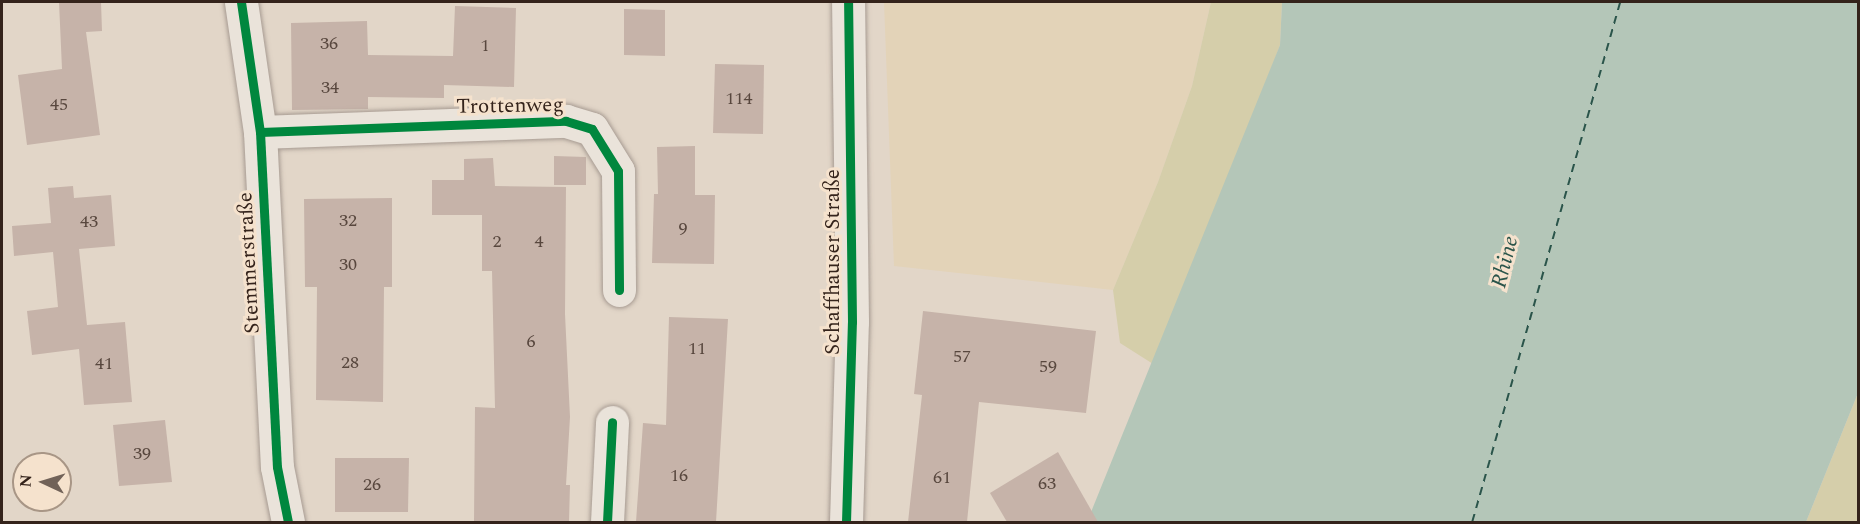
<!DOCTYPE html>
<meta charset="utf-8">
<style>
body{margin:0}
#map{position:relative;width:1860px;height:524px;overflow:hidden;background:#e2d6c8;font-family:Spectral,serif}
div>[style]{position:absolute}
.farmland>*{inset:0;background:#e3d3b8}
.green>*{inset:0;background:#d5ceaa}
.water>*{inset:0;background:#b4c6b8}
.ferry>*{height:1.5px;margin-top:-0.75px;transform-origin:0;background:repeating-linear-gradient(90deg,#2a544a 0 8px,transparent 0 14px)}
.building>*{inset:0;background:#c6b3a9}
.roads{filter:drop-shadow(0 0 2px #a79b92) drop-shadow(0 0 2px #a79b92)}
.street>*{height:33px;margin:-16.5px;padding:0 16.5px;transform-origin:16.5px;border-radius:16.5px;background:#eae3da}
.secondary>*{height:33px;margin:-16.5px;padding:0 16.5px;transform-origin:16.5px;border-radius:16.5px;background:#eae3da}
.cycleway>*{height:9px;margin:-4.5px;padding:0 4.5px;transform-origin:4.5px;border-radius:4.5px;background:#00873e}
span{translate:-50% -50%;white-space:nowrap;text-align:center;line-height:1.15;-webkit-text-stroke:6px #f5e2cd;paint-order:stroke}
.number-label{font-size:18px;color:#58473e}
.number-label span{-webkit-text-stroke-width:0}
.street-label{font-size:21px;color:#34231b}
.water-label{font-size:22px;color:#2a544a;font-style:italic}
.frame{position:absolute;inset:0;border:3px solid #34231b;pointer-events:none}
.north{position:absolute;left:12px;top:452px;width:60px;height:60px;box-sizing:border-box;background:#f5e2cd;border:2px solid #a89686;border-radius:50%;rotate:274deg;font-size:16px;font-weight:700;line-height:24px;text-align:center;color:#34231b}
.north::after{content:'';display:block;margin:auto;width:21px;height:27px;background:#716258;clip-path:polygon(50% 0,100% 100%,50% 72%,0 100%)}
</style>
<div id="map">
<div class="farmland">
<div style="clip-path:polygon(884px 2px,1211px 2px,1192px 86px,1158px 182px,1113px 290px,894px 266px)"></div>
</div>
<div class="green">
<div style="clip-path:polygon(1211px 2px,1282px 2px,1280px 45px,1161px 369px,1120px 343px,1113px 290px,1158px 182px,1192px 86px)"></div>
<div style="clip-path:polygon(1858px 393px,1858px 522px,1806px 522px)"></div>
</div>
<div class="water">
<div style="clip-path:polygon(1282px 2px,1858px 2px,1858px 393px,1806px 522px,1087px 522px,1280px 45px)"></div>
</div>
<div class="ferry">
<div style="left:1472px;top:522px;width:541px;rotate:-74.11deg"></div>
</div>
<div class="building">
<div style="clip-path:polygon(59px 2px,101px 2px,102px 31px,86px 32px,100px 135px,27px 145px,18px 75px,62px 69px)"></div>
<div style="clip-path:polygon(455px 6px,516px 8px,514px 87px,444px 85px,444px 98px,368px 97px,368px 109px,292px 110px,291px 23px,367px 21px,368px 55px,453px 56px)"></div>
<div style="clip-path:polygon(624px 9px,665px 10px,665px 56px,624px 55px)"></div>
<div style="clip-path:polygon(715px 64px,764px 65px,763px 134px,713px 133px)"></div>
<div style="clip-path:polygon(695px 146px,695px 195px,715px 195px,714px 264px,652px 263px,654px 194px,658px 194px,657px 147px)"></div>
<div style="clip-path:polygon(554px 156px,586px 157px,586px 185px,554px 185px)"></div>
<div style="clip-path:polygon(493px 158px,495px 186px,566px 187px,565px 314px,570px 417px,566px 485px,570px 485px,569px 522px,474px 522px,475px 407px,495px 408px,492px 271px,482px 271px,482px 215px,432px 215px,432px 180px,464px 180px,464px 159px)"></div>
<div style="clip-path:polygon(73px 186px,74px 198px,111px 195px,115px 246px,79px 249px,87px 325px,125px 322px,132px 402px,84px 405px,79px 349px,32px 355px,27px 311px,58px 307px,53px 252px,14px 256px,12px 226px,51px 223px,48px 188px)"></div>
<div style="clip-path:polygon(392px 198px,392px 287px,384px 287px,383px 402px,316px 400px,317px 287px,305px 287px,304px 199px)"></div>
<div style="clip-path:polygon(923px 311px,1096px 331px,1086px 413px,979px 402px,967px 522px,908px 522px,922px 395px,914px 394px)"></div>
<div style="clip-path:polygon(669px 317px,728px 319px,716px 522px,636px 522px,643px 423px,666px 425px)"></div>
<div style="clip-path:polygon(165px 420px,172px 482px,119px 486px,113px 425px)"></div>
<div style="clip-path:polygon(1058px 452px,1098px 522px,1007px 522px,990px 493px)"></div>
<div style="clip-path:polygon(335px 458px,409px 458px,408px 512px,335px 512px)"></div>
</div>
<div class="roads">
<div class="street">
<div style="left:241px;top:2px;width:131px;rotate:81.7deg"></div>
<div style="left:260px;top:132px;width:335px;rotate:87.1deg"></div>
<div style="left:277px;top:467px;width:56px;rotate:78.7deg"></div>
<div style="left:260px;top:132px;width:306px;rotate:-2.1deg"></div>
<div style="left:566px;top:121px;width:27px;rotate:17deg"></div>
<div style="left:592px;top:129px;width:49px;rotate:58.2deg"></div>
<div style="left:618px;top:171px;width:119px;rotate:89.5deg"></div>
<div style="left:607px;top:522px;width:100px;rotate:-87.1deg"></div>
</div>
<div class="secondary">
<div style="left:846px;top:522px;width:200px;rotate:-88.3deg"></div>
<div style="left:852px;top:322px;width:320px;rotate:-90.7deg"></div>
</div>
</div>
<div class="cycleway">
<div style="left:241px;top:2px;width:131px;rotate:81.7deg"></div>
<div style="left:260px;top:132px;width:335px;rotate:87.1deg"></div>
<div style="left:277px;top:467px;width:56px;rotate:78.7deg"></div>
<div style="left:260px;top:132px;width:306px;rotate:-2.1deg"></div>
<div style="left:566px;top:121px;width:27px;rotate:17deg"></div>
<div style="left:592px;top:129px;width:49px;rotate:58.2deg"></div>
<div style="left:618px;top:171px;width:119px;rotate:89.5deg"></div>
<div style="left:607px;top:522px;width:100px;rotate:-87.1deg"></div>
<div style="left:846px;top:522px;width:200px;rotate:-88.3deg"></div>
<div style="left:852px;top:322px;width:320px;rotate:-90.7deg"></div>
</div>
<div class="number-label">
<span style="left:329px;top:44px">36</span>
<span style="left:485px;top:46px">1</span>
<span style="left:330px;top:88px">34</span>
<span style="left:739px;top:99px">114</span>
<span style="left:59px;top:105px">45</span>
<span style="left:348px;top:221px">32</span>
<span style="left:89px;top:222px">43</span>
<span style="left:683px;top:229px">9</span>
<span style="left:497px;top:242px">2</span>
<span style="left:539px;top:242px">4</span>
<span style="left:348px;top:265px">30</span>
<span style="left:531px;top:342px">6</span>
<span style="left:697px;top:349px">11</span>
<span style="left:962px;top:357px">57</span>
<span style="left:350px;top:363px">28</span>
<span style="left:104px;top:364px">41</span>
<span style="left:1048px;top:367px">59</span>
<span style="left:142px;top:454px">39</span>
<span style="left:679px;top:476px">16</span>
<span style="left:942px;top:478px">61</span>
<span style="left:1047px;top:484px">63</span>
<span style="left:372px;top:485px">26</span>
</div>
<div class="street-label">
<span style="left:510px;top:106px;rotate:-1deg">Trottenweg</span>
<span style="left:833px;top:262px;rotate:-90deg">Schaffhauser Straße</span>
<span style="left:249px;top:263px;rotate:-93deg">Stemmerstraße</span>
</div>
<div class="water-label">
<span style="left:1505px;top:262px;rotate:-76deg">Rhine</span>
</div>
<div class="frame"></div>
<div class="north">N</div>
</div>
